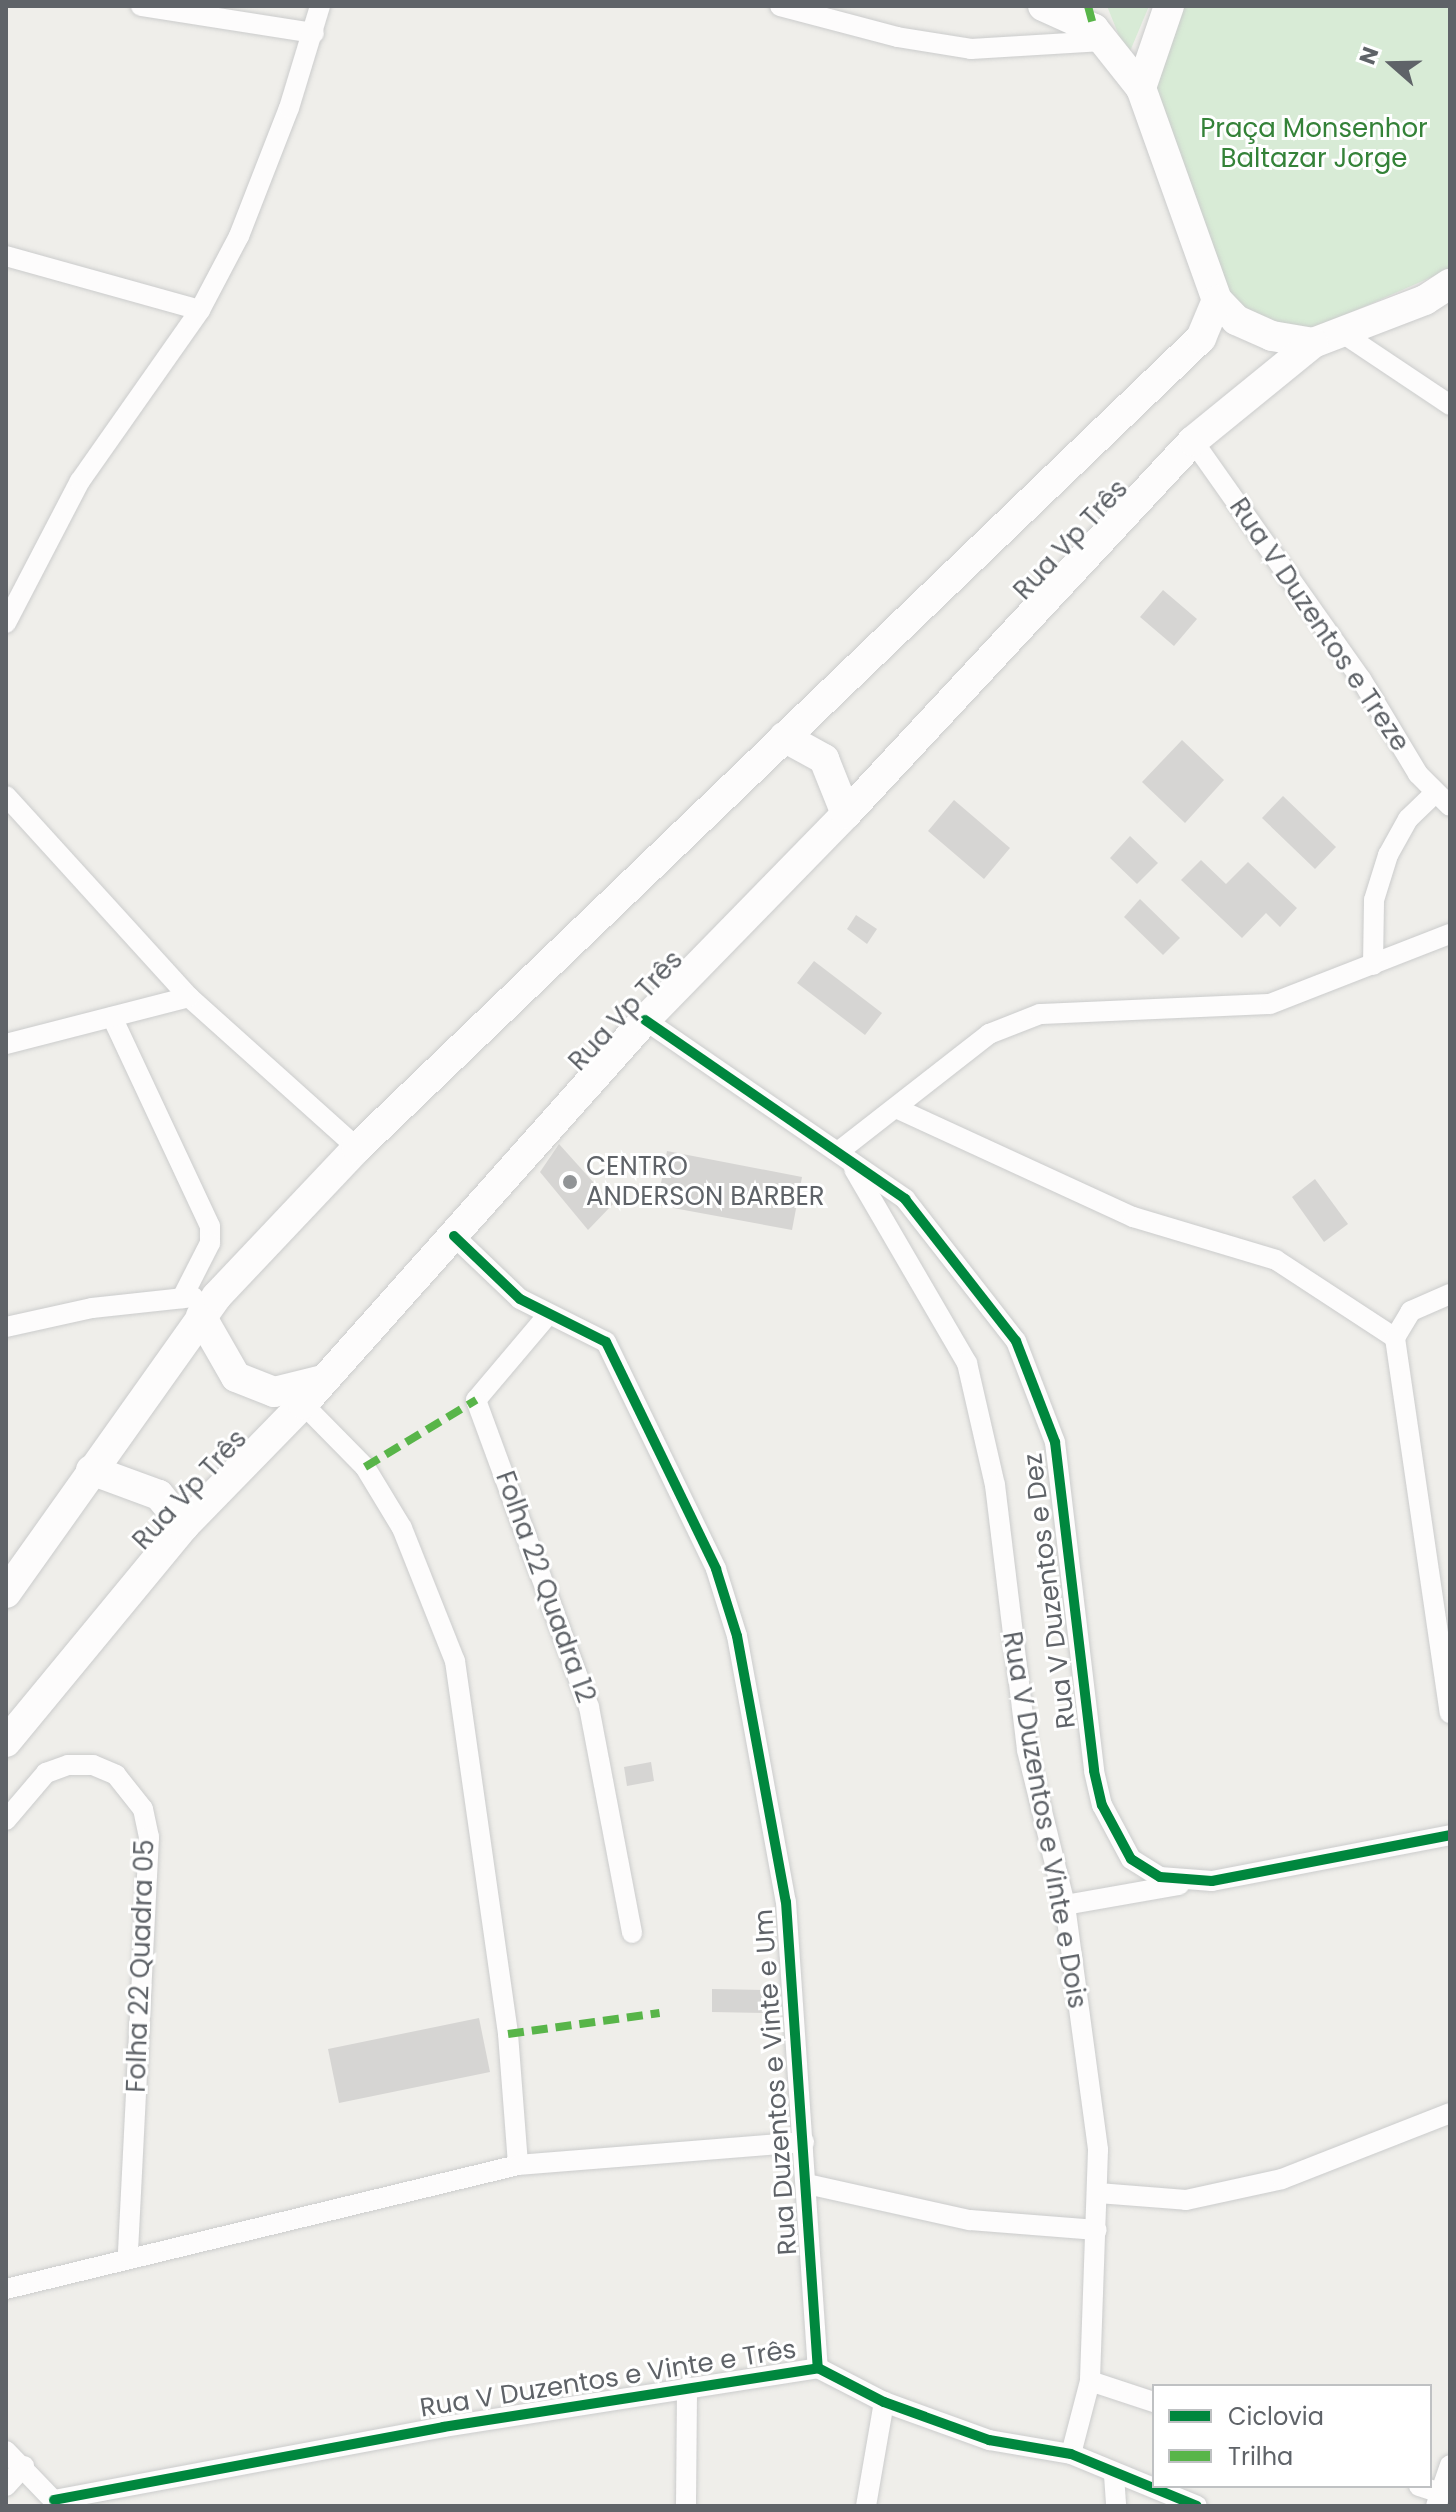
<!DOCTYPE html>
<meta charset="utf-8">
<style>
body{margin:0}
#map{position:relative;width:1456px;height:2512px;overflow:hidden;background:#efeeea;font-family:Poppins,sans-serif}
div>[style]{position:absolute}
.green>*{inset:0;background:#d8ebd6}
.building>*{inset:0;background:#d6d5d3}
.roads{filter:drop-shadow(0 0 2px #cbcccc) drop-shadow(0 0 2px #cbcccc)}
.street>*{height:20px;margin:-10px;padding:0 10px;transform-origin:10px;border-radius:10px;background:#fdfcfc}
.secondary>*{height:30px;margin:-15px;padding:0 15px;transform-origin:15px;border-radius:15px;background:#fdfcfc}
.quiet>*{height:8px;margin-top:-4px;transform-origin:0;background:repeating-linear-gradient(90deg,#58b549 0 16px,transparent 0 24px)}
.cycleway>*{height:10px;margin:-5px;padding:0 5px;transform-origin:5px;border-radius:5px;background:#00873e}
.dots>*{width:22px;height:22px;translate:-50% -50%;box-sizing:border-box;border:4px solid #fff;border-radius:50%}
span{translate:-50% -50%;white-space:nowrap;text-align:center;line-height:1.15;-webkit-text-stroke:6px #fff;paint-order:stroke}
.park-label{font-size:26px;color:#348238}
.street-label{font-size:26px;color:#5f6368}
.poi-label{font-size:26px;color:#5f6368}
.left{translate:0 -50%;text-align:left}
.frame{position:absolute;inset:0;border:8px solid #5f6368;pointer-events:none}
.legend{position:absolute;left:1152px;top:2384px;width:280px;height:104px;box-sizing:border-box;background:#fff;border:2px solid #bfc1c3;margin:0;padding:10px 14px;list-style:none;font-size:24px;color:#5f6368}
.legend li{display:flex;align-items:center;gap:16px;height:40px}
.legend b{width:40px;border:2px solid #bfc1c3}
.north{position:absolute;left:1352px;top:24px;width:80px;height:80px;-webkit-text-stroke:6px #fff;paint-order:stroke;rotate:290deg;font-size:22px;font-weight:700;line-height:32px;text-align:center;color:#5f6368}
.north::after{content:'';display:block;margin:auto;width:28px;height:36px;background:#5f6368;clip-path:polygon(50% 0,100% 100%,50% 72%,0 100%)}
</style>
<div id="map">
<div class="green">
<div style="clip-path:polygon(1107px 6px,1149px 6px,1128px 56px,1124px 48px)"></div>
<div style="clip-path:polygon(1186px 6px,1450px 6px,1450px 269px,1295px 337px,1232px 304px,1154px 91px,1171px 23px)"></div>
</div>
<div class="building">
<div style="clip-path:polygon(1163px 590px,1197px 619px,1174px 646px,1140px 617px)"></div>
<div style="clip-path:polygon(1182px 740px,1224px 780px,1185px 823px,1142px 782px)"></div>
<div style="clip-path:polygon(1283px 796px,1336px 847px,1315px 869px,1262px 818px)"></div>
<div style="clip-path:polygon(954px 800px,1010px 848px,984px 879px,928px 831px)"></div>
<div style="clip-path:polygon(1130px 836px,1158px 863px,1137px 884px,1110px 858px)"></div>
<div style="clip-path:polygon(1201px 860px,1226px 884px,1248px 862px,1297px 908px,1280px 927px,1266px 913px,1242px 938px,1181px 880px)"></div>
<div style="clip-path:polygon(1140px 899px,1180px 938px,1163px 955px,1124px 917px)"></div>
<div style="clip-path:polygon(856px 915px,877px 929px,867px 944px,847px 929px)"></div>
<div style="clip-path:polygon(814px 961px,882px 1013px,865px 1035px,797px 983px)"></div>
<div style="clip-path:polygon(559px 1144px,613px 1204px,588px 1230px,540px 1172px)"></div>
<div style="clip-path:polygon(667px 1151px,802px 1177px,792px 1230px,657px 1205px)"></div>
<div style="clip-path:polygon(1315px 1179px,1348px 1224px,1324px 1242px,1292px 1197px)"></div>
<div style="clip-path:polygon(651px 1762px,654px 1781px,627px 1786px,624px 1767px)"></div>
<div style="clip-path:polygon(712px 1989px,770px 1990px,770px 2013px,712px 2012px)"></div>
<div style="clip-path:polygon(479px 2018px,490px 2072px,339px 2103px,328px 2049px)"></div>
</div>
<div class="roads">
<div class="street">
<div style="left:141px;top:6px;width:175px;rotate:8.9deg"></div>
<div style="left:780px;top:6px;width:121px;rotate:14.8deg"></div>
<div style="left:897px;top:37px;width:75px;rotate:9.2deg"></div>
<div style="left:971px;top:49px;width:132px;rotate:-3.5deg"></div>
<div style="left:6px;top:256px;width:201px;rotate:15.6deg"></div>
<div style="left:1344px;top:334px;width:128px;rotate:33.8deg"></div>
<div style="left:1193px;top:441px;width:291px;rotate:54.8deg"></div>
<div style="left:1361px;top:679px;width:111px;rotate:59deg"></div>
<div style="left:1418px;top:774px;width:45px;rotate:45deg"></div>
<div style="left:6px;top:623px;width:160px;rotate:-62.5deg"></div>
<div style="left:80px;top:481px;width:209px;rotate:-54.9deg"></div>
<div style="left:200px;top:310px;width:84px;rotate:-62.2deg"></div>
<div style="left:239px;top:236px;width:137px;rotate:-68.7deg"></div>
<div style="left:289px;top:108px;width:107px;rotate:-73.1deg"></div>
<div style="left:6px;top:796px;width:272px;rotate:47.7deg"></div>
<div style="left:189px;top:997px;width:226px;rotate:41.9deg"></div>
<div style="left:1373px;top:965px;width:65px;rotate:-89.1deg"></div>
<div style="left:1374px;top:900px;width:47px;rotate:-72.7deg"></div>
<div style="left:1388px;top:855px;width:41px;rotate:-60.9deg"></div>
<div style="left:1408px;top:819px;width:36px;rotate:-44deg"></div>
<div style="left:112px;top:1017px;width:231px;rotate:64.9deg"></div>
<div style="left:210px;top:1226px;width:17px;rotate:90deg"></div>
<div style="left:210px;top:1243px;width:62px;rotate:117deg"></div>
<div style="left:645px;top:1020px;width:316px;rotate:34.5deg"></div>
<div style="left:905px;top:1199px;width:180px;rotate:52deg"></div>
<div style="left:1016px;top:1341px;width:108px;rotate:68.9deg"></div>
<div style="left:1055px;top:1442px;width:331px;rotate:83.2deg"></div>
<div style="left:1094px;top:1771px;width:35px;rotate:77deg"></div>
<div style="left:1102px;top:1805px;width:61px;rotate:61.8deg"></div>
<div style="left:1131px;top:1859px;width:34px;rotate:32deg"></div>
<div style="left:1160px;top:1877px;width:52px;rotate:4.4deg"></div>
<div style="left:1212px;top:1881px;width:242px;rotate:-10.9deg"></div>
<div style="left:6px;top:1044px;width:189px;rotate:-14.4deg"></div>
<div style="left:898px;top:1109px;width:259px;rotate:24.7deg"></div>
<div style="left:1133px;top:1217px;width:149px;rotate:16.7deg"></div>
<div style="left:1276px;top:1260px;width:142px;rotate:33.2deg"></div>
<div style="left:838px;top:1152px;width:192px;rotate:-38deg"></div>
<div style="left:989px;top:1034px;width:55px;rotate:-21.4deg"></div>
<div style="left:1040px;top:1014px;width:230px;rotate:-2.5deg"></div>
<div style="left:1270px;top:1004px;width:193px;rotate:-21.3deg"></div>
<div style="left:854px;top:1169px;width:225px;rotate:59.8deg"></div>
<div style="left:967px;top:1363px;width:125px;rotate:77.1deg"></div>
<div style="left:995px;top:1485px;width:267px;rotate:83.1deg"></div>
<div style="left:1027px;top:1750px;width:160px;rotate:76.2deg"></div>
<div style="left:1065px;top:1905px;width:247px;rotate:82.3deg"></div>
<div style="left:1098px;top:2150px;width:231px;rotate:92deg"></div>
<div style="left:1090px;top:2381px;width:75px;rotate:104.6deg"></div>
<div style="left:454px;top:1236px;width:91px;rotate:43.7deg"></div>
<div style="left:520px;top:1299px;width:96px;rotate:26.6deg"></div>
<div style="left:606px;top:1342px;width:252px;rotate:64.1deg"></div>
<div style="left:716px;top:1569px;width:70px;rotate:72.6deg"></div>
<div style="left:737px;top:1636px;width:270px;rotate:79.6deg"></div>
<div style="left:786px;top:1902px;width:467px;rotate:86.1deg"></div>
<div style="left:1450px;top:1294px;width:43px;rotate:156.4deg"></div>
<div style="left:1411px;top:1311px;width:31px;rotate:121deg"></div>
<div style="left:1395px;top:1338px;width:379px;rotate:81.7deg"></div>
<div style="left:547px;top:1316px;width:110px;rotate:130.2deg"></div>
<div style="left:476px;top:1400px;width:327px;rotate:69.8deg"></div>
<div style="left:589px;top:1707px;width:230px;rotate:79.2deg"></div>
<div style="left:6px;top:1327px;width:88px;rotate:-12.5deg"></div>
<div style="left:92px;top:1308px;width:102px;rotate:-6.2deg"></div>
<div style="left:303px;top:1404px;width:88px;rotate:45.5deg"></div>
<div style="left:365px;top:1467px;width:71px;rotate:58.8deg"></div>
<div style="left:402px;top:1528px;width:143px;rotate:68.3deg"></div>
<div style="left:455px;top:1661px;width:377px;rotate:81.9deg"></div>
<div style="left:508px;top:2034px;width:131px;rotate:85.6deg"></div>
<div style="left:6px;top:1820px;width:62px;rotate:-49.6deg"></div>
<div style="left:46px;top:1773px;width:23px;rotate:-20deg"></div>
<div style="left:68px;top:1765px;width:25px"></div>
<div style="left:93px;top:1765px;width:25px;rotate:23deg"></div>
<div style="left:116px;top:1775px;width:43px;rotate:51.5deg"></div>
<div style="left:143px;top:1809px;width:29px;rotate:78deg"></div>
<div style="left:149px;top:1837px;width:419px;rotate:92.9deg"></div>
<div style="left:1065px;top:1905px;width:116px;rotate:-10deg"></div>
<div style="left:807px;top:2184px;width:167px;rotate:12.5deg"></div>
<div style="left:970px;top:2220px;width:127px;rotate:4.5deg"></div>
<div style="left:1098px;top:2193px;width:88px;rotate:4.5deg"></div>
<div style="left:1186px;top:2200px;width:98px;rotate:-12.3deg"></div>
<div style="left:1282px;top:2179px;width:180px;rotate:-21.4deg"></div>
<div style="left:6px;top:2289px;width:527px;rotate:-13.61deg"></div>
<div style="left:518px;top:2165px;width:287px;rotate:-4.6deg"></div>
<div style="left:1090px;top:2381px;width:67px;rotate:18.2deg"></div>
<div style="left:6px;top:2451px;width:76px;rotate:46.1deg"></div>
<div style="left:1114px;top:2475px;width:31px;rotate:86deg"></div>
<div style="left:6px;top:2486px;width:27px;rotate:-48deg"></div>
<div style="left:1419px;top:2486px;width:22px;rotate:18deg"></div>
<div style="left:54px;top:2500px;width:396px;rotate:-10.6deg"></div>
<div style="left:443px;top:2427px;width:380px;rotate:-8.9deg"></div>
<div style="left:818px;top:2368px;width:74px;rotate:27.3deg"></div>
<div style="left:884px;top:2402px;width:112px;rotate:19.9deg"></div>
<div style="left:989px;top:2440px;width:83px;rotate:9.7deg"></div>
<div style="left:1071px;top:2454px;width:136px;rotate:22.4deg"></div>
<div style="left:686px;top:2506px;width:119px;rotate:-89.5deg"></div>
<div style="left:866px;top:2506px;width:106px;rotate:-80.2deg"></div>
<div style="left:1436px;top:2506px;width:43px;rotate:-71.1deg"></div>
</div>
<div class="secondary">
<div style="left:1043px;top:6px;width:56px;rotate:24.3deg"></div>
<div style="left:1094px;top:29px;width:75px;rotate:51.5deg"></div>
<div style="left:1169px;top:6px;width:87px;rotate:108.9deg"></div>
<div style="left:1141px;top:88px;width:225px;rotate:70.3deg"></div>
<div style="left:1217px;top:300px;width:28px;rotate:46deg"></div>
<div style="left:1236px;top:320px;width:39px;rotate:24deg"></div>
<div style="left:1272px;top:336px;width:42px;rotate:9.7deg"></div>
<div style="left:1313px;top:343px;width:120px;rotate:-21deg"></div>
<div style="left:1425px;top:300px;width:30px;rotate:-33deg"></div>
<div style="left:784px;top:737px;width:46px;rotate:28.8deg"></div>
<div style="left:824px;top:759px;width:59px;rotate:68.2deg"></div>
<div style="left:201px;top:1316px;width:70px;rotate:60.2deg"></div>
<div style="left:236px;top:1377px;width:41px;rotate:21.5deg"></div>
<div style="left:274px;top:1392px;width:50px;rotate:-13.8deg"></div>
<div style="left:91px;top:1470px;width:72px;rotate:20.2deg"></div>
<div style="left:159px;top:1495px;width:40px;rotate:51deg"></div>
<div style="left:6px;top:1593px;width:364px;rotate:-54.6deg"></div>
<div style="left:217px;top:1296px;width:204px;rotate:-46.6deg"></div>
<div style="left:357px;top:1148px;width:1170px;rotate:-43.82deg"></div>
<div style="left:1201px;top:338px;width:41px;rotate:-67.2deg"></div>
<div style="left:6px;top:1742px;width:280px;rotate:-50.5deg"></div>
<div style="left:184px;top:1526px;width:170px;rotate:-45.7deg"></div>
<div style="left:303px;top:1404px;width:514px;rotate:-48.31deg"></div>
<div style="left:645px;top:1020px;width:288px;rotate:-45.7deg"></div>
<div style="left:846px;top:814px;width:509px;rotate:-47.07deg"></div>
<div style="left:1193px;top:441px;width:155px;rotate:-39.2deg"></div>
</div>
</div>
<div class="quiet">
<div style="left:1088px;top:6px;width:24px;rotate:75deg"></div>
<div style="left:365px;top:1467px;width:130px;rotate:-31.1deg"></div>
<div style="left:508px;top:2034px;width:153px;rotate:-7.9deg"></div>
</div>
<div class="cycleway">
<div style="left:645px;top:1020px;width:316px;rotate:34.5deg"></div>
<div style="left:905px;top:1199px;width:180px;rotate:52deg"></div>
<div style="left:1016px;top:1341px;width:108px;rotate:68.9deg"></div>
<div style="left:1055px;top:1442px;width:331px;rotate:83.2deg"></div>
<div style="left:1094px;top:1771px;width:35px;rotate:77deg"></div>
<div style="left:1102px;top:1805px;width:61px;rotate:61.8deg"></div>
<div style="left:1131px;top:1859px;width:34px;rotate:32deg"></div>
<div style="left:1160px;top:1877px;width:52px;rotate:4.4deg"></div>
<div style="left:1212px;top:1881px;width:242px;rotate:-10.9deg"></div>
<div style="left:454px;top:1236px;width:91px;rotate:43.7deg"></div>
<div style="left:520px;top:1299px;width:96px;rotate:26.6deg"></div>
<div style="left:606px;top:1342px;width:252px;rotate:64.1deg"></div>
<div style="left:716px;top:1569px;width:70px;rotate:72.6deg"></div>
<div style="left:737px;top:1636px;width:270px;rotate:79.6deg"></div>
<div style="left:786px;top:1902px;width:467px;rotate:86.1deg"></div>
<div style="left:54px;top:2500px;width:396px;rotate:-10.6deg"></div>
<div style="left:443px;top:2427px;width:380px;rotate:-8.9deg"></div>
<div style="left:818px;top:2368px;width:74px;rotate:27.3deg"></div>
<div style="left:884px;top:2402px;width:112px;rotate:19.9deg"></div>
<div style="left:989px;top:2440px;width:83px;rotate:9.7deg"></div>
<div style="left:1071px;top:2454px;width:136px;rotate:22.4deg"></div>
</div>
<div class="dots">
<div style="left:570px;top:1182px;background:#919496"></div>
</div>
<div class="park-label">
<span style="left:1314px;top:144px">Praça Monsenhor<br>Baltazar Jorge</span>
</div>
<div class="street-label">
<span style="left:1071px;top:540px;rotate:-47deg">Rua Vp Três</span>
<span style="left:1319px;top:625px;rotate:56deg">Rua V Duzentos e Treze</span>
<span style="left:626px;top:1011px;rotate:-47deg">Rua Vp Três</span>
<span style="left:190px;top:1490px;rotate:-47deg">Rua Vp Três</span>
<span style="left:545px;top:1587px;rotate:70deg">Folha 22 Quadra 12</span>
<span style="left:1050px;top:1591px;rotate:-97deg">Rua V Duzentos e Dez</span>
<span style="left:1044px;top:1820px;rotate:80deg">Rua V Duzentos e Vinte e Dois</span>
<span style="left:141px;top:1966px;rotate:-88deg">Folha 22 Quadra 05</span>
<span style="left:776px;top:2082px;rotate:-94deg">Rua Duzentos e Vinte e Um</span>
<span style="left:608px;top:2379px;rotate:-9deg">Rua V Duzentos e Vinte e Três</span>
</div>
<div class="poi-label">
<span class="left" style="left:586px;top:1182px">CENTRO<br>ANDERSON BARBER</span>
</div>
<div class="frame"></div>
<ul class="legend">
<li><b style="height:10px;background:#00873e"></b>Ciclovia</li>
<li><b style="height:10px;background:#58b549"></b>Trilha</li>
</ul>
<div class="north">N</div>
</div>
